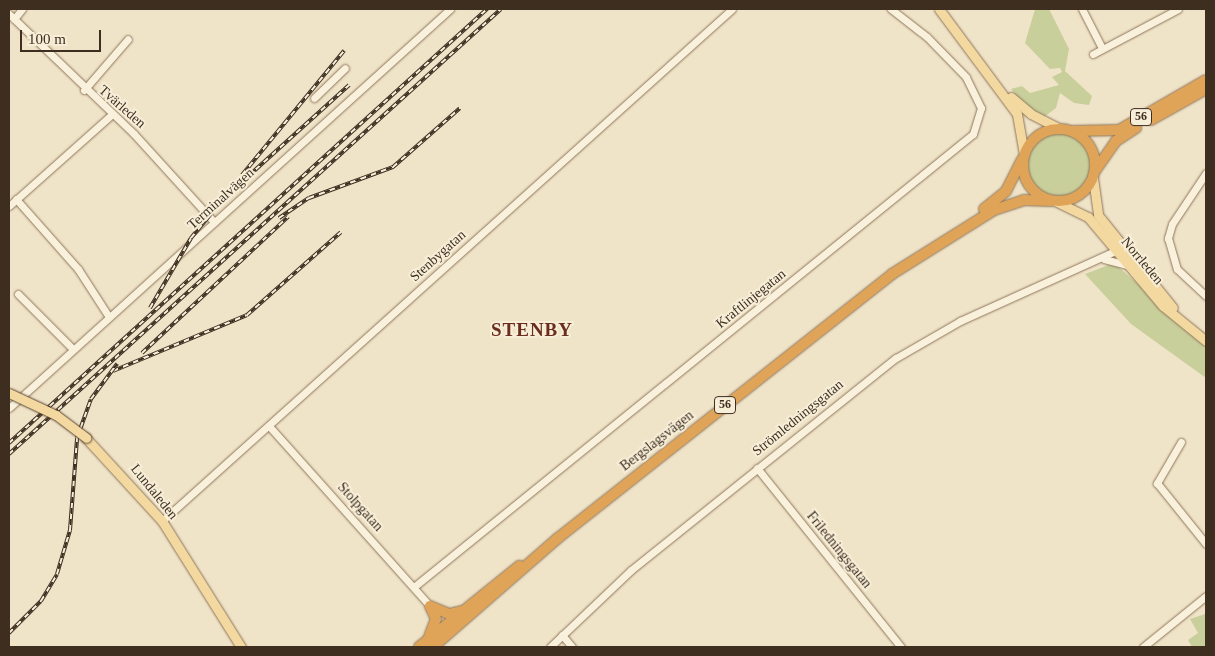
<!DOCTYPE html>
<meta charset="utf-8">
<style>
body{margin:0}
#map{position:relative;width:1215px;height:656px;overflow:hidden;background:#f0e4c8;font-family:Georgia,serif}
div>[style]{position:absolute}
.green>*{inset:0;background:#c9cf9b}
.round{border-radius:50%}
.roads{filter:drop-shadow(0 0 1px #8d765c) drop-shadow(0 0 1px #8d765c)}
.minor>*{height:7px;margin:-3.5px;padding:0 3.5px;transform-origin:3.5px;border-radius:3.5px;background:#faf1dc}
.major>*{height:9px;margin:-4.5px;padding:0 4.5px;transform-origin:4.5px;border-radius:4.5px;background:#f3d9a0}
.highway>*{height:10px;margin:-5px;padding:0 5px;transform-origin:5px;border-radius:5px;background:#e0a458}
.highway>.ring{margin:-5px;padding:0;box-sizing:content-box;background:none;border:10px solid #e0a458;border-radius:50%}
.rail>*{height:4px;margin-top:-2px;transform-origin:0;background:repeating-linear-gradient(90deg,#f7eed8 0 5.5px,#3d2e20 0 11px);box-sizing:border-box;border-block:1px solid #3d2e20}
.bridges{filter:drop-shadow(0 0 1px #5b4430) drop-shadow(0 0 1px #5b4430)}
.major-bridge>*{height:9px;margin:-4.5px;padding:0 4.5px;transform-origin:4.5px;border-radius:4.5px;background:#f3d9a0}
span{translate:-50% -50%;white-space:nowrap;text-align:center;line-height:1.15;-webkit-text-stroke:4px #f7eed8;paint-order:stroke}
.shield-label span{padding:1px 4px;background:#f7eed8;border:1px solid;border-radius:4px;-webkit-text-stroke-width:0}
.shield-label{font-size:12px;color:#3d2e20;font-weight:700}
.street-label{font-size:14px;color:#3d2e20}
.district-label{font-size:19px;color:#6b2e1e;font-weight:700;letter-spacing:1px}
.frame{position:absolute;inset:0;border:10px solid #3d2e20;pointer-events:none}
.scale{position:absolute;left:20px;top:30px;width:81px;height:22px;box-sizing:border-box;border:2px solid #3d2e20;border-top:0;padding-left:6px;font-size:15px;line-height:18px;white-space:nowrap;color:#3d2e20;-webkit-text-stroke:4px #f7eed8;paint-order:stroke}
</style>
<div id="map">
<div class="green">
<div style="clip-path:polygon(1035px 9px,1049px 9px,1069px 49px,1065px 71px,1092px 96px,1089px 105px,1074px 103px,1060px 93px,1056px 108px,1044px 117px,1026px 108px,1011px 89px,1022px 86px,1030px 93px,1059px 85px,1052px 77px,1062px 72px,1060px 68px,1050px 69px,1025px 43px)"></div>
<div class="round" style="left:1025px;top:132px;width:66px;height:66px"></div>
<div style="clip-path:polygon(1114px 263px,1206px 344px,1206px 378px,1131px 324px,1085px 274px)"></div>
<div style="clip-path:polygon(1205px 614px,1206px 647px,1192px 647px,1188px 640px,1198px 633px,1190px 619px)"></div>
</div>
<div class="roads">
<div class="minor">
<div style="left:1082px;top:9px;width:44px;rotate:62.9deg"></div>
<div style="left:9px;top:14px;width:173px;rotate:43.8deg"></div>
<div style="left:134px;top:134px;width:119px;rotate:47.7deg"></div>
<div style="left:14px;top:19px;width:13px;rotate:-51deg"></div>
<div style="left:1093px;top:54px;width:96px;rotate:-27.9deg"></div>
<div style="left:84px;top:90px;width:67px;rotate:-49.2deg"></div>
<div style="left:314px;top:98px;width:43px;rotate:-44.1deg"></div>
<div style="left:1206px;top:173px;width:61px;rotate:123.7deg"></div>
<div style="left:1172px;top:224px;width:15px;rotate:106deg"></div>
<div style="left:1168px;top:238px;width:32px;rotate:74deg"></div>
<div style="left:1177px;top:269px;width:40px;rotate:43deg"></div>
<div style="left:16px;top:199px;width:94px;rotate:48.5deg"></div>
<div style="left:78px;top:269px;width:57px;rotate:57.1deg"></div>
<div style="left:9px;top:206px;width:137px;rotate:-41.7deg"></div>
<div style="left:1104px;top:259px;width:23px;rotate:15deg"></div>
<div style="left:18px;top:294px;width:78px;rotate:45deg"></div>
<div style="left:9px;top:408px;width:595px;rotate:-42.14deg"></div>
<div style="left:269px;top:426px;width:241px;rotate:48.2deg"></div>
<div style="left:1181px;top:442px;width:48px;rotate:120.3deg"></div>
<div style="left:1157px;top:483px;width:78px;rotate:51.2deg"></div>
<div style="left:757px;top:468px;width:230px;rotate:51.2deg"></div>
<div style="left:162px;top:521px;width:766px;rotate:-41.93deg"></div>
<div style="left:415px;top:586px;width:718px;rotate:-39.01deg"></div>
<div style="left:973px;top:134px;width:27px;rotate:-73deg"></div>
<div style="left:981px;top:108px;width:34px;rotate:-116deg"></div>
<div style="left:966px;top:77px;width:56px;rotate:-134.3deg"></div>
<div style="left:927px;top:37px;width:46px;rotate:-142.1deg"></div>
<div style="left:562px;top:635px;width:16px;rotate:50deg"></div>
<div style="left:550px;top:647px;width:112px;rotate:-43.5deg"></div>
<div style="left:631px;top:570px;width:339px;rotate:-38.7deg"></div>
<div style="left:896px;top:358px;width:74px;rotate:-30deg"></div>
<div style="left:960px;top:321px;width:170px;rotate:-24.3deg"></div>
<div style="left:1143px;top:647px;width:81px;rotate:-39deg"></div>
</div>
<div class="major">
<div style="left:939px;top:9px;width:131px;rotate:53.4deg"></div>
<div style="left:1017px;top:114px;width:41px;rotate:80.1deg"></div>
<div style="left:1011px;top:97px;width:26px;rotate:40deg"></div>
<div style="left:1031px;top:114px;width:33px;rotate:27deg"></div>
<div style="left:1093px;top:178px;width:37px;rotate:82deg"></div>
<div style="left:1098px;top:215px;width:119px;rotate:51.1deg"></div>
<div style="left:1055px;top:201px;width:37px;rotate:26deg"></div>
<div style="left:1088px;top:217px;width:116px;rotate:49.9deg"></div>
<div style="left:1163px;top:306px;width:55px;rotate:39.1deg"></div>
<div style="left:86px;top:438px;width:113px;rotate:47.5deg"></div>
<div style="left:162px;top:521px;width:149px;rotate:57.9deg"></div>
</div>
<div class="highway">
<div style="left:1151px;top:120px;width:63px;rotate:-29.4deg"></div>
<div class="ring" style="left:1023px;top:129px;width:62px;height:62px"></div>
<div style="left:1073px;top:131px;width:46px;rotate:-1.2deg"></div>
<div style="left:1119px;top:130px;width:100px;rotate:-29.9deg"></div>
<div style="left:1095px;top:171px;width:37px;rotate:-55deg"></div>
<div style="left:1116px;top:141px;width:24px;rotate:-33deg"></div>
<div style="left:984px;top:209px;width:28px;rotate:-39deg"></div>
<div style="left:1006px;top:191px;width:35px;rotate:-63deg"></div>
<div style="left:430px;top:606px;width:21px;rotate:23deg"></div>
<div style="left:449px;top:614px;width:13px;rotate:-13deg"></div>
<div style="left:429px;top:637px;width:19px;rotate:-69deg"></div>
<div style="left:436px;top:619px;width:14px;rotate:-115deg"></div>
<div style="left:419px;top:647px;width:129px;rotate:-39deg"></div>
<div style="left:433px;top:647px;width:166px;rotate:-41.1deg"></div>
<div style="left:558px;top:538px;width:426px;rotate:-38.3deg"></div>
<div style="left:892px;top:274px;width:120px;rotate:-32.1deg"></div>
<div style="left:994px;top:210px;width:32px;rotate:-18deg"></div>
<div style="left:1024px;top:200px;width:27px;rotate:2deg"></div>
</div>
</div>
<div class="rail">
<div style="left:242px;top:175px;width:161px;rotate:-50.6deg"></div>
<div style="left:279px;top:218px;width:36px;rotate:-34deg"></div>
<div style="left:309px;top:198px;width:90px;rotate:-20.3deg"></div>
<div style="left:393px;top:167px;width:89px;rotate:-41.4deg"></div>
<div style="left:150px;top:308px;width:81px;rotate:-59.6deg"></div>
<div style="left:191px;top:238px;width:50px;rotate:-50.6deg"></div>
<div style="left:223px;top:199px;width:170px;rotate:-42.1deg"></div>
<div style="left:142px;top:353px;width:200px;rotate:-43deg"></div>
<div style="left:113px;top:371px;width:145px;rotate:-22.7deg"></div>
<div style="left:247px;top:315px;width:125px;rotate:-41.4deg"></div>
<div style="left:9px;top:443px;width:646px;rotate:-42.24deg"></div>
<div style="left:9px;top:454px;width:663px;rotate:-42.13deg"></div>
<div style="left:9px;top:633px;width:45px;rotate:-45deg"></div>
<div style="left:41px;top:601px;width:31px;rotate:-59deg"></div>
<div style="left:57px;top:574px;width:46px;rotate:-73.5deg"></div>
<div style="left:70px;top:530px;width:92px;rotate:-85.6deg"></div>
<div style="left:77px;top:438px;width:41px;rotate:-70.3deg"></div>
<div style="left:91px;top:399px;width:44px;rotate:-53.4deg"></div>
</div>
<div class="bridges">
<div class="major-bridge">
<div style="left:9px;top:393px;width:52px;rotate:25.1deg"></div>
<div style="left:56px;top:415px;width:38px;rotate:37deg"></div>
</div>
</div>
<div class="shield-label">
<span style="left:1141px;top:117px">56</span>
<span style="left:725px;top:405px">56</span>
</div>
<div class="street-label">
<span style="left:122px;top:107px;rotate:41deg">Tvärleden</span>
<span style="left:221px;top:199px;rotate:-42deg">Terminalvägen</span>
<span style="left:438px;top:256px;rotate:-42deg">Stenbygatan</span>
<span style="left:1142px;top:261px;rotate:50deg">Norrleden</span>
<span style="left:751px;top:299px;rotate:-39deg">Kraftlinjegatan</span>
<span style="left:798px;top:418px;rotate:-39deg">Strömledningsgatan</span>
<span style="left:657px;top:441px;rotate:-38deg">Bergslagsvägen</span>
<span style="left:154px;top:492px;rotate:51deg">Lundaleden</span>
<span style="left:360px;top:507px;rotate:48deg">Stolpgatan</span>
<span style="left:839px;top:550px;rotate:51deg">Friledningsgatan</span>
</div>
<div class="district-label">
<span style="left:532px;top:330px">STENBY</span>
</div>
<div class="frame"></div>
<div class="scale">100 m</div>
</div>
